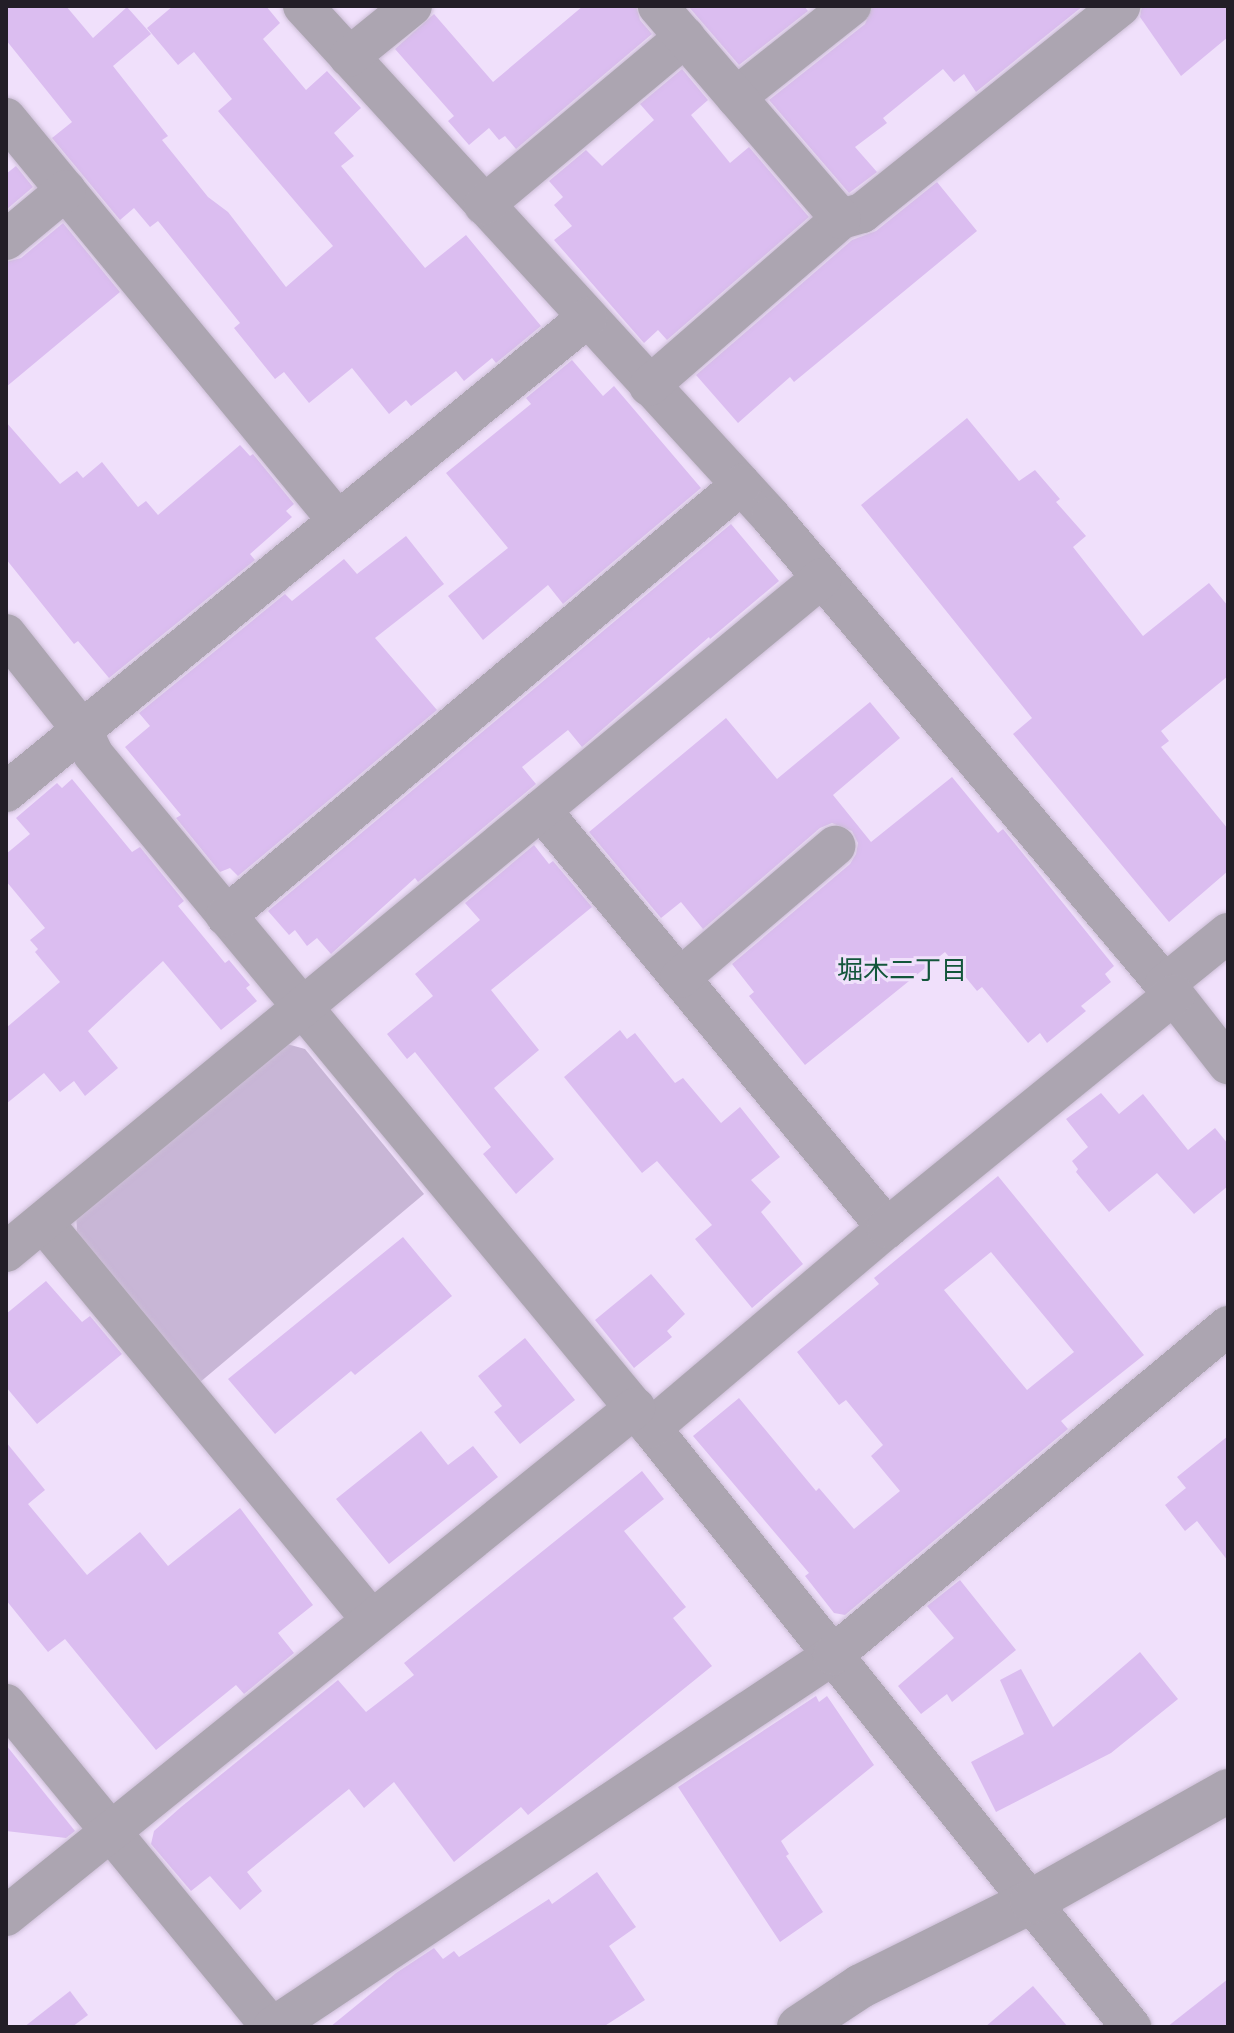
<!DOCTYPE html>
<meta charset="utf-8">
<style>
body{margin:0}
#map{position:relative;width:1234px;height:2033px;overflow:hidden;background:#f0e0fb;font-family:Roboto,"Noto Sans JP",sans-serif}
div>[style]{position:absolute}
.green>*{inset:0;background:#c8b6d6}
.building>*{inset:0;background:#dbbdf0}
.roads{filter:drop-shadow(0 0 2px #cbbdd5) drop-shadow(0 0 2px #cbbdd5)}
.minor>*{height:40px;margin:-20px;padding:0 20px;transform-origin:20px;border-radius:20px;background:#aca5b1}
.tertiary>*{height:44px;margin:-22px;padding:0 22px;transform-origin:22px;border-radius:22px;background:#aca5b1}
span{translate:-50% -50%;white-space:nowrap;text-align:center;line-height:1.15;-webkit-text-stroke:6px #f0e0fb;paint-order:stroke}
.neighbourhood-label{font-size:26px;color:#13563b}
.frame{position:absolute;inset:0;border:8px solid #231e27;pointer-events:none}
</style>
<div id="map">
<div class="green">
<div style="clip-path:polygon(287px 1044px,305px 1049px,424px 1194px,199px 1383px,77px 1232px,76px 1213px)"></div>
</div>
<div class="building">
<div style="clip-path:polygon(6px 6px,66px 6px,93px 38px,127px 7px,151px 34px,113px 66px,168px 136px,162px 140px,208px 197px,228px 212px,286px 287px,333px 246px,218px 111px,232px 99px,194px 52px,178px 65px,147px 28px,173px 6px,266px 6px,280px 23px,263px 39px,306px 90px,327px 71px,361px 108px,334px 133px,354px 156px,341px 166px,425px 268px,466px 235px,541px 326px,496px 363px,492px 358px,464px 381px,456px 371px,411px 406px,406px 400px,389px 414px,352px 368px,309px 403px,284px 372px,275px 379px,234px 328px,240px 323px,158px 221px,150px 227px,134px 208px,120px 220px,52px 138px,72px 122px,6px 40px)"></div>
<div style="clip-path:polygon(583px 6px,636px 6px,640px 20px,652px 34px,516px 149px,505px 136px,499px 140px,489px 128px,469px 145px,448px 121px,454px 116px,395px 49px,434px 14px,493px 82px)"></div>
<div style="clip-path:polygon(688px 6px,804px 6px,808px 11px,739px 65px)"></div>
<div style="clip-path:polygon(873px 6px,1083px 6px,976px 92px,964px 74px,954px 82px,943px 69px,883px 118px,887px 123px,855px 147px,877px 172px,849px 193px,769px 100px,865px 24px)"></div>
<div style="clip-path:polygon(1142px 6px,1228px 6px,1228px 37px,1181px 76px,1140px 17px)"></div>
<div style="clip-path:polygon(682px 69px,708px 100px,691px 115px,730px 163px,749px 147px,809px 217px,667px 340px,658px 330px,644px 343px,554px 240px,572px 226px,554px 205px,563px 197px,549px 181px,586px 150px,602px 166px,654px 120px,640px 104px)"></div>
<div style="clip-path:polygon(16px 166px,33px 187px,6px 210px,6px 174px)"></div>
<div style="clip-path:polygon(937px 182px,977px 231px,794px 382px,790px 377px,738px 423px,696px 375px,852px 240px,876px 231px)"></div>
<div style="clip-path:polygon(63px 223px,120px 292px,6px 387px,6px 262px,21px 258px)"></div>
<div style="clip-path:polygon(572px 360px,603px 396px,614px 386px,701px 488px,563px 604px,548px 585px,483px 640px,448px 596px,508px 548px,446px 473px,531px 404px,526px 398px)"></div>
<div style="clip-path:polygon(967px 418px,1019px 481px,1035px 470px,1060px 499px,1056px 502px,1086px 536px,1073px 547px,1143px 636px,1209px 583px,1228px 606px,1228px 676px,1161px 731px,1169px 741px,1161px 747px,1228px 829px,1228px 871px,1169px 922px,1013px 734px,1032px 718px,861px 505px)"></div>
<div style="clip-path:polygon(6px 422px,60px 484px,77px 471px,83px 478px,102px 462px,138px 507px,146px 501px,158px 515px,240px 445px,250px 456px,253px 454px,294px 504px,286px 511px,292px 517px,250px 554px,255px 560px,109px 678px,78px 641px,74px 644px,6px 559px)"></div>
<div style="clip-path:polygon(731px 524px,779px 581px,710px 639px,709px 637px,582px 747px,568px 730px,522px 767px,536px 784px,418px 882px,415px 878px,331px 954px,317px 938px,307px 946px,295px 930px,289px 935px,268px 911px)"></div>
<div style="clip-path:polygon(406px 536px,444px 584px,375px 638px,437px 710px,238px 876px,230px 868px,220px 872px,176px 818px,181px 815px,125px 747px,150px 726px,139px 713px,285px 594px,292px 601px,344px 559px,357px 574px)"></div>
<div style="clip-path:polygon(870px 702px,900px 738px,833px 795px,871px 842px,952px 777px,998px 833px,1003px 829px,1114px 966px,1105px 974px,1111px 982px,1081px 1006px,1086px 1011px,1047px 1043px,1040px 1033px,1028px 1043px,982px 987px,977px 991px,945px 952px,805px 1065px,749px 996px,754px 992px,732px 964px,850px 864px,856px 854px,858px 843px,852px 831px,832px 823px,820px 828px,703px 929px,681px 902px,661px 918px,589px 832px,726px 718px,777px 779px)"></div>
<div style="clip-path:polygon(72px 779px,132px 852px,140px 847px,184px 901px,178px 906px,225px 963px,229px 960px,250px 985px,246px 988px,257px 1001px,221px 1030px,163px 961px,88px 1031px,118px 1068px,85px 1096px,74px 1081px,60px 1092px,44px 1073px,6px 1104px,6px 1028px,60px 982px,35px 952px,38px 949px,30px 940px,45px 928px,6px 881px,6px 854px,30px 834px,16px 818px,57px 783px,62px 788px)"></div>
<div style="clip-path:polygon(534px 845px,549px 864px,553px 861px,592px 907px,491px 990px,539px 1050px,494px 1088px,554px 1159px,516px 1194px,483px 1154px,491px 1147px,415px 1052px,407px 1059px,387px 1034px,433px 996px,415px 974px,480px 920px,465px 903px)"></div>
<div style="clip-path:polygon(620px 1030px,627px 1039px,635px 1033px,675px 1083px,683px 1078px,721px 1123px,740px 1107px,780px 1157px,751px 1180px,771px 1202px,761px 1212px,803px 1264px,752px 1308px,695px 1239px,712px 1225px,657px 1161px,642px 1173px,564px 1077px)"></div>
<div style="clip-path:polygon(1101px 1093px,1119px 1114px,1143px 1094px,1188px 1150px,1215px 1128px,1228px 1144px,1228px 1186px,1194px 1214px,1157px 1173px,1109px 1212px,1076px 1172px,1078px 1169px,1072px 1161px,1088px 1147px,1066px 1119px)"></div>
<div style="clip-path:polygon(evenodd,998px 1176px,1144px 1355px,1061px 1421px,1068px 1429px,845px 1615px,834px 1613px,805px 1576px,809px 1573px,693px 1436px,739px 1398px,816px 1491px,819px 1488px,854px 1529px,900px 1491px,871px 1456px,883px 1445px,846px 1400px,839px 1405px,797px 1352px,879px 1284px,874px 1278px,998px 1176px,991px 1252px,1074px 1352px,1027px 1390px,944px 1290px,991px 1252px)"></div>
<div style="clip-path:polygon(403px 1237px,452px 1296px,355px 1375px,351px 1371px,275px 1434px,228px 1379px)"></div>
<div style="clip-path:polygon(651px 1274px,685px 1314px,667px 1331px,672px 1337px,634px 1368px,595px 1320px)"></div>
<div style="clip-path:polygon(46px 1281px,82px 1322px,90px 1316px,122px 1354px,37px 1424px,6px 1387px,6px 1314px)"></div>
<div style="clip-path:polygon(525px 1338px,575px 1400px,520px 1444px,494px 1412px,502px 1406px,478px 1376px)"></div>
<div style="clip-path:polygon(421px 1431px,448px 1465px,473px 1446px,498px 1477px,389px 1564px,336px 1499px)"></div>
<div style="clip-path:polygon(1228px 1436px,1228px 1561px,1197px 1521px,1185px 1531px,1165px 1505px,1186px 1488px,1177px 1477px)"></div>
<div style="clip-path:polygon(6px 1442px,45px 1490px,28px 1504px,87px 1575px,140px 1532px,168px 1566px,240px 1508px,313px 1605px,278px 1633px,294px 1653px,244px 1694px,236px 1685px,156px 1750px,65px 1639px,48px 1652px,6px 1600px)"></div>
<div style="clip-path:polygon(642px 1471px,664px 1499px,624px 1531px,686px 1607px,673px 1618px,712px 1666px,528px 1815px,521px 1807px,454px 1862px,394px 1782px,364px 1808px,349px 1789px,247px 1872px,262px 1891px,240px 1910px,210px 1876px,191px 1891px,151px 1844px,154px 1831px,181px 1807px,338px 1680px,366px 1712px,414px 1675px,404px 1663px)"></div>
<div style="clip-path:polygon(960px 1580px,1016px 1650px,952px 1702px,947px 1694px,921px 1714px,898px 1686px,954px 1638px,927px 1606px)"></div>
<div style="clip-path:polygon(1140px 1652px,1178px 1699px,1111px 1753px,996px 1812px,971px 1762px,1024px 1734px,1000px 1680px,1021px 1669px,1053px 1727px)"></div>
<div style="clip-path:polygon(816px 1696px,819px 1702px,827px 1696px,874px 1765px,781px 1841px,789px 1854px,786px 1856px,823px 1912px,780px 1942px,678px 1787px)"></div>
<div style="clip-path:polygon(6px 1745px,75px 1831px,66px 1838px,6px 1831px)"></div>
<div style="clip-path:polygon(597px 1872px,636px 1927px,609px 1946px,645px 2000px,603px 2027px,330px 2027px,396px 1973px,434px 1948px,443px 1959px,454px 1951px,459px 1957px,549px 1899px,552px 1904px)"></div>
<div style="clip-path:polygon(1228px 1979px,1228px 2027px,1167px 2027px)"></div>
<div style="clip-path:polygon(1033px 1986px,1068px 2027px,985px 2027px)"></div>
<div style="clip-path:polygon(70px 1991px,88px 2015px,72px 2027px,24px 2027px)"></div>
</div>
<div class="roads">
<div class="minor">
<div style="left:303px;top:6px;width:693px;rotate:47.51deg"></div>
<div style="left:771px;top:517px;width:625px;rotate:49.87deg"></div>
<div style="left:1174px;top:995px;width:88px;rotate:52deg"></div>
<div style="left:349px;top:57px;width:81px;rotate:-39deg"></div>
<div style="left:736px;top:97px;width:147px;rotate:-38.4deg"></div>
<div style="left:6px;top:118px;width:522px;rotate:50.52deg"></div>
<div style="left:484px;top:205px;width:262px;rotate:-39.9deg"></div>
<div style="left:841px;top:219px;width:22px;rotate:-16deg"></div>
<div style="left:862px;top:213px;width:331px;rotate:-38.7deg"></div>
<div style="left:6px;top:240px;width:78px;rotate:-39.8deg"></div>
<div style="left:649px;top:386px;width:254px;rotate:-41deg"></div>
<div style="left:841px;top:219px;width:281px;rotate:-130.7deg"></div>
<div style="left:6px;top:634px;width:122px;rotate:51.6deg"></div>
<div style="left:82px;top:730px;width:26px;rotate:65deg"></div>
<div style="left:93px;top:754px;width:875px;rotate:50.38deg"></div>
<div style="left:651px;top:1428px;width:768px;rotate:51.29deg"></div>
<div style="left:6px;top:792px;width:750px;rotate:-39.21deg"></div>
<div style="left:541px;top:810px;width:543px;rotate:50.38deg"></div>
<div style="left:226px;top:916px;width:672px;rotate:-39.93deg"></div>
<div style="left:680px;top:978px;width:204px;rotate:-40.4deg"></div>
<div style="left:1165px;top:984px;width:81px;rotate:-39deg"></div>
<div style="left:43px;top:1222px;width:515px;rotate:50.44deg"></div>
<div style="left:6px;top:1252px;width:1058px;rotate:-39.56deg"></div>
<div style="left:651px;top:1428px;width:309px;rotate:-40.3deg"></div>
<div style="left:887px;top:1228px;width:370px;rotate:-39.1deg"></div>
<div style="left:6px;top:1704px;width:418px;rotate:50.6deg"></div>
<div style="left:6px;top:1916px;width:809px;rotate:-38.93deg"></div>
<div style="left:273px;top:2027px;width:672px;rotate:-33.6deg"></div>
<div style="left:833px;top:1655px;width:514px;rotate:-39.79deg"></div>
</div>
<div class="tertiary">
<div style="left:799px;top:2027px;width:74px;rotate:-33.5deg"></div>
<div style="left:861px;top:1986px;width:191px;rotate:-26.4deg"></div>
<div style="left:1032px;top:1901px;width:225px;rotate:-29.3deg"></div>
</div>
</div>
<div class="neighbourhood-label">
<span style="left:902px;top:971px">堀木二丁目</span>
</div>
<div class="frame"></div>
</div>
